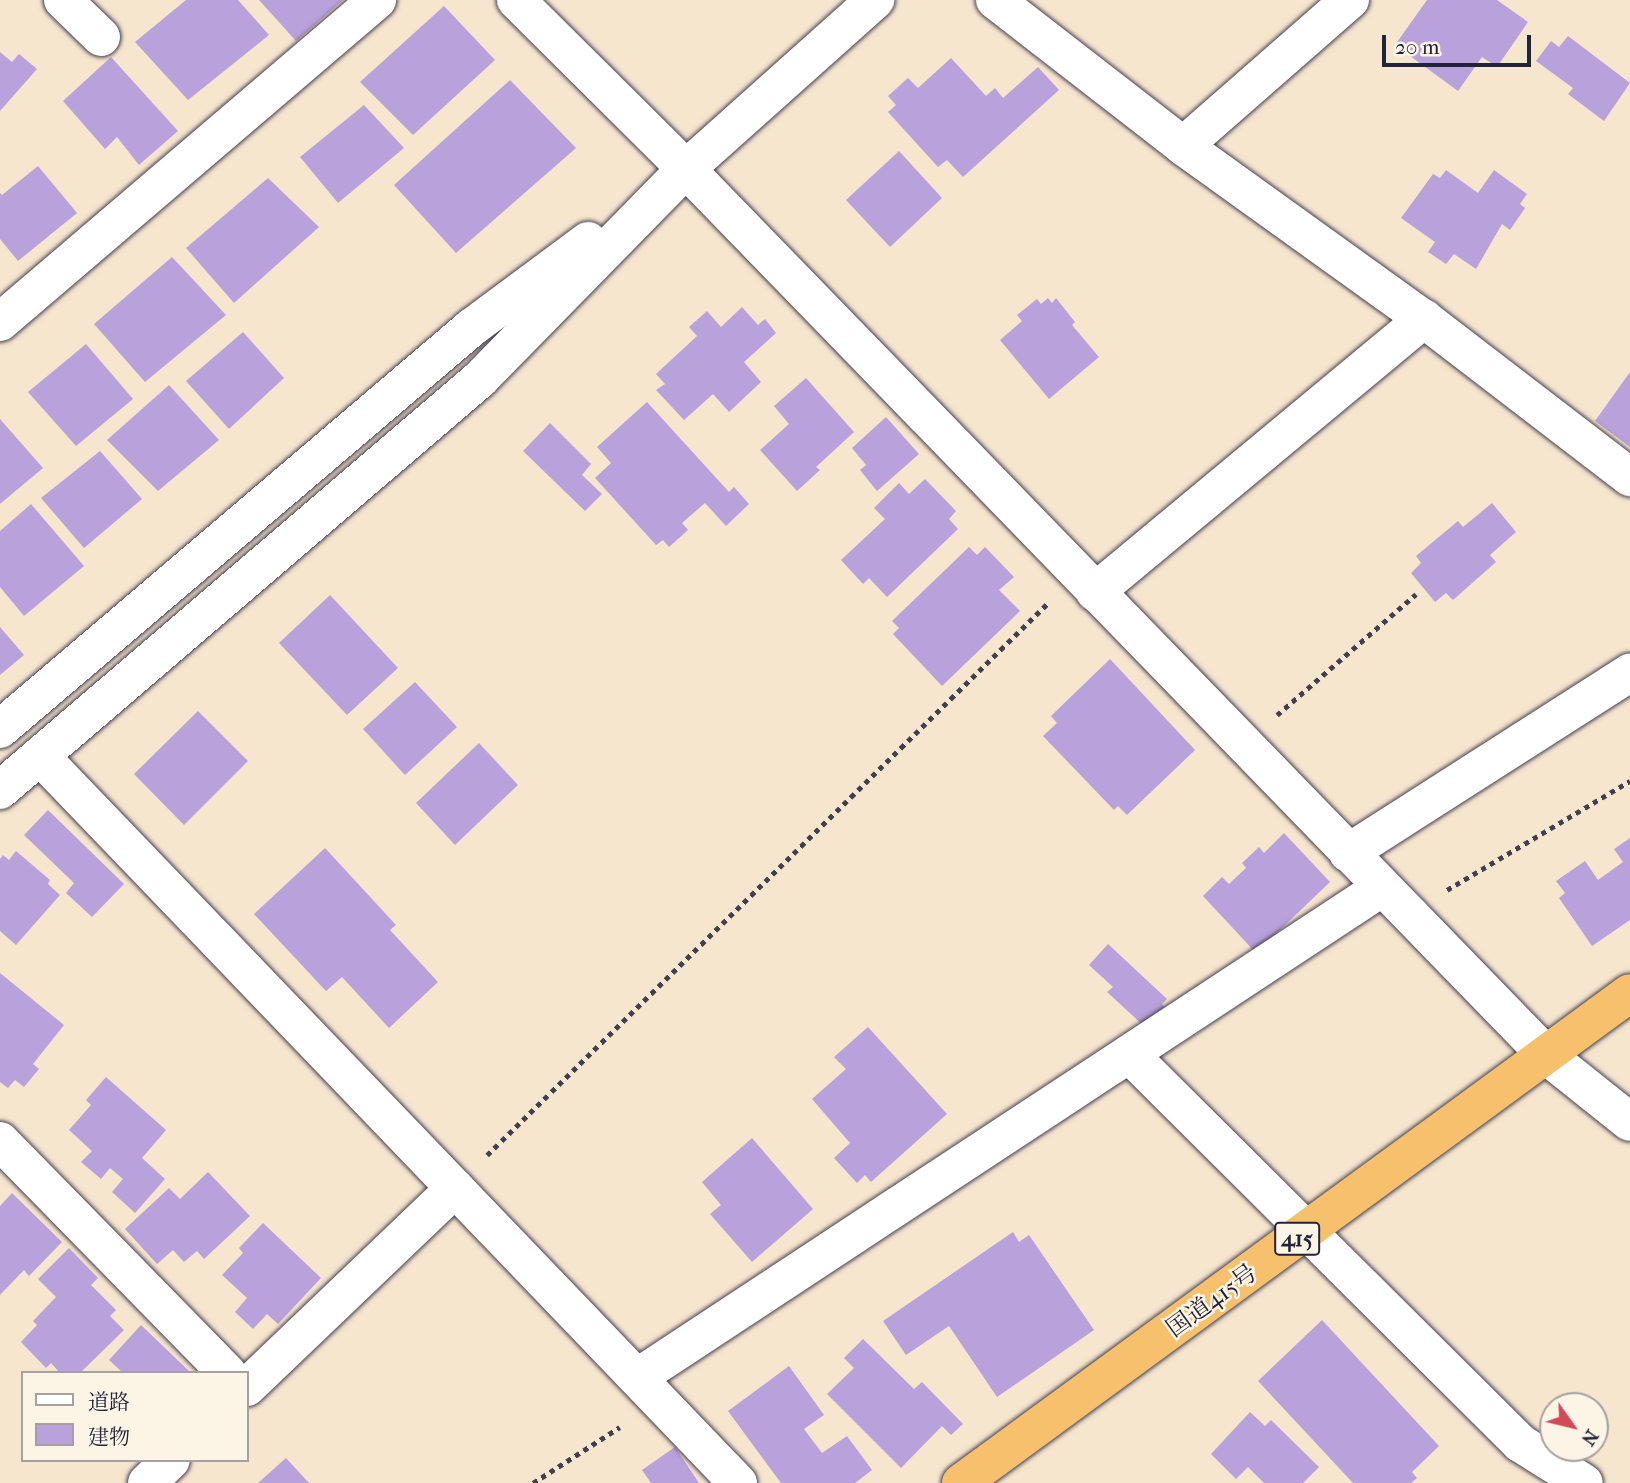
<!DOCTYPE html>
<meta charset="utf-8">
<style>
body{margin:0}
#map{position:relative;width:1630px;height:1483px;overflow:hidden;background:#f7e6ce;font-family:"IM FELL French Canon","Noto Serif JP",serif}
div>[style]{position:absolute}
.building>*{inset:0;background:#b9a1db}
.path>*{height:4.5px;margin-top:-2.25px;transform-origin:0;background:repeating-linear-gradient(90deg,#423f51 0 5px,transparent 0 10px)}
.roads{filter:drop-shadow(0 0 2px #423f51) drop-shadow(0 0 2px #423f51)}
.minor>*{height:38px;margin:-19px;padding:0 19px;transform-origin:19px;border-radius:19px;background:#fff}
.highway>*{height:38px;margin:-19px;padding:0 19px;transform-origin:19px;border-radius:19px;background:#f7c06c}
span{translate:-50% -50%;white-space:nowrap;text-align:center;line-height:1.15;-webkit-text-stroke:5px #fcf5e5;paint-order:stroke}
.shield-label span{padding:2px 5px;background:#fcf5e5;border:2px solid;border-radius:5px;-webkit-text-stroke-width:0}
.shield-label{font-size:23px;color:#22223b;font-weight:700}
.street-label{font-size:24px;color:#22223b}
.legend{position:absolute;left:21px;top:1371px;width:228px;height:91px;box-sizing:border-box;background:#fcf5e5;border:2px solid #a5a1a1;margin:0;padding:9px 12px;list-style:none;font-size:21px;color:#22223b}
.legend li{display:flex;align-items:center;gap:14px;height:35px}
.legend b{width:35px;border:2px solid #a5a1a1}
.north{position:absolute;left:1539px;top:1392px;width:70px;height:70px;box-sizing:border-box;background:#fcf5e5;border:2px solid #a5a1a1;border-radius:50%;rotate:124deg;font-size:19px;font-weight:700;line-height:28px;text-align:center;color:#22223b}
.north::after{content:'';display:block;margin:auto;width:24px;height:32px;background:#d1495b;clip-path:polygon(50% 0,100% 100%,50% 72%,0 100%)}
.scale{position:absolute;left:1382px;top:35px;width:149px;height:32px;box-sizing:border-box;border:4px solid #22223b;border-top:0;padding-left:9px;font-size:21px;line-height:24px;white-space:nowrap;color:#22223b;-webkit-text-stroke:5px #fcf5e5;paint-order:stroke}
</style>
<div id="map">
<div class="building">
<div style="clip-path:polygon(186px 0,238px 0,269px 35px,188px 100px,135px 42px)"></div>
<div style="clip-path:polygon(259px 0,343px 0,296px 41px)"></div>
<div style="clip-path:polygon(1427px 0,1497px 0,1528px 22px,1497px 67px,1482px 57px,1458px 91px,1395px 45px)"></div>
<div style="clip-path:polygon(444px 6px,495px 60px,413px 135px,360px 82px)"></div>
<div style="clip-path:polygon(1568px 36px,1630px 83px,1604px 121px,1568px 94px,1573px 88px,1536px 61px,1551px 41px,1559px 47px)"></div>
<div style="clip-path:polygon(0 52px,12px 62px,19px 54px,37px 69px,0 111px)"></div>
<div style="clip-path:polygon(111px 57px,178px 131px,139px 165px,117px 137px,105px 149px,63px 101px)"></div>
<div style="clip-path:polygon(951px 58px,986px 96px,995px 88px,1003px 98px,1038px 67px,1059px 90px,963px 177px,947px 160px,938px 167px,888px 112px,896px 105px,888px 96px,908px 78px,918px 88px)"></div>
<div style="clip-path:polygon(510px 80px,576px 148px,456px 253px,394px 185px)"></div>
<div style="clip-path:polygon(364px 105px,404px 148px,338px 203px,300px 157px)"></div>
<div style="clip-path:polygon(899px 151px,942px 198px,890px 247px,846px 200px)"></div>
<div style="clip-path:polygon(38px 166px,77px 213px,18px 261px,0 239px,0 193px,2px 195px)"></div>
<div style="clip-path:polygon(1446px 170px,1478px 193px,1494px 170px,1527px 194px,1520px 204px,1525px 208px,1510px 230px,1502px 224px,1476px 269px,1454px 254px,1446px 264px,1428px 252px,1435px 242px,1401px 218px,1433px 174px,1440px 178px)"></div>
<div style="clip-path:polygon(268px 178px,319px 227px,234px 303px,186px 248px)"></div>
<div style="clip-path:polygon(172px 257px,226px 315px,145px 382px,94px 324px)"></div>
<div style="clip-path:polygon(1048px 298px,1052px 303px,1056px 298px,1075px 322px,1072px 325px,1099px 357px,1049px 399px,1000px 340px,1022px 321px,1017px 315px,1037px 299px,1041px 304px)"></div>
<div style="clip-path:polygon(742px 307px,758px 325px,765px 319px,776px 333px,744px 362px,761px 382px,729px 412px,713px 394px,684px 420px,656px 390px,665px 384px,656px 374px,697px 336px,689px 327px,707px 311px,721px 327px)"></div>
<div style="clip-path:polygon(243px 332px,284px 378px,229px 429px,186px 381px)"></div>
<div style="clip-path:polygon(86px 344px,133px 399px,76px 446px,28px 392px)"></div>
<div style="clip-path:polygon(1630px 372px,1630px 447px,1595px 421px)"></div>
<div style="clip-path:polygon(806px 378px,854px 432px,816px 467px,820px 470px,797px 491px,760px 450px,789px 424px,774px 406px)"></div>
<div style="clip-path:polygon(169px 385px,219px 440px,158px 491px,107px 440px)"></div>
<div style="clip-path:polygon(647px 402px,729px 492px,734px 487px,749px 504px,726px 526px,705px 503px,682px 523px,688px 530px,669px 547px,663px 540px,656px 545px,595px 478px,611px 463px,597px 447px)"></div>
<div style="clip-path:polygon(886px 417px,919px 454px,877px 491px,860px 470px,866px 465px,852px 448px)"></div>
<div style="clip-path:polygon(0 419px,43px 468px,0 504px)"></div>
<div style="clip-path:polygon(550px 423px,591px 464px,582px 475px,602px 494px,585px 511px,523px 451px)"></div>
<div style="clip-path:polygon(100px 451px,142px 499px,84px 548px,41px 498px)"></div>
<div style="clip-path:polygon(925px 479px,956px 511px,949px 519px,958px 529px,887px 597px,869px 578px,863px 584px,841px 560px,885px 519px,874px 508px,899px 483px,909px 494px)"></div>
<div style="clip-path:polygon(1492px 503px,1516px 532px,1490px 555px,1496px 562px,1453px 600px,1446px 593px,1435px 602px,1411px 573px,1421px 563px,1416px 556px,1458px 521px,1463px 527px)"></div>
<div style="clip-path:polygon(31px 504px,84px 566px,24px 616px,0 587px,0 531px)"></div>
<div style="clip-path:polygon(969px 547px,977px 555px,985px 547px,1014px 577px,999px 590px,1020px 611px,942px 686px,893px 634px,899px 628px,892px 621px)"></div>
<div style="clip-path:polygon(330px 595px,398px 668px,347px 715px,279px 643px)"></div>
<div style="clip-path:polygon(0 627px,24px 655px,0 675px)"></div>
<div style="clip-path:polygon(1110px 659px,1195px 750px,1127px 815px,1118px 806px,1114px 810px,1043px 736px,1057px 723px,1051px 716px)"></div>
<div style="clip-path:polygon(415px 682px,457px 727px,405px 775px,363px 729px)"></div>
<div style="clip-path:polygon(198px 711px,248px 761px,184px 825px,134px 774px)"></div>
<div style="clip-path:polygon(479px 743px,518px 785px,455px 845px,416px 803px)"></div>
<div style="clip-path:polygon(48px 810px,124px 884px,92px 917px,66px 893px,74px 883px,24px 835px)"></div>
<div style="clip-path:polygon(1284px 833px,1330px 882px,1256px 953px,1203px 896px,1222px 877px,1229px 884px,1246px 868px,1242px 863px,1259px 847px,1264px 853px)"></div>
<div style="clip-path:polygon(1630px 838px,1630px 920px,1592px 946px,1559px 898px,1565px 893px,1556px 881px,1585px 861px,1598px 880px,1623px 862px,1614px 849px)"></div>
<div style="clip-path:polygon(325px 848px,396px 925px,390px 930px,438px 982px,389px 1028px,342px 977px,326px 991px,254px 914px)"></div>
<div style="clip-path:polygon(16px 851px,50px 880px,48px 884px,60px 895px,16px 945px,0 931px,0 859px,3px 855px,9px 860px)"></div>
<div style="clip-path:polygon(1108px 944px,1167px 999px,1162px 1004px,1165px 1007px,1145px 1027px,1107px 992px,1113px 987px,1089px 965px)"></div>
<div style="clip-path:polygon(0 973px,64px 1025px,33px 1064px,39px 1069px,24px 1087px,15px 1080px,8px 1088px,0 1082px)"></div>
<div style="clip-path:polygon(868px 1027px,947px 1114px,871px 1182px,865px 1175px,857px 1183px,834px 1158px,850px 1143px,812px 1099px,846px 1069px,834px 1057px)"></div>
<div style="clip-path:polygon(106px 1077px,166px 1130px,142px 1158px,165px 1179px,135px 1213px,112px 1192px,123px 1179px,110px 1168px,101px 1179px,81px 1162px,92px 1151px,69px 1130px,91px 1105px,86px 1100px)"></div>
<div style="clip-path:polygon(752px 1138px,813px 1209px,752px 1262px,710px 1214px,721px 1205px,702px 1182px)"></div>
<div style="clip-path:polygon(208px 1172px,250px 1216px,204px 1259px,197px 1251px,184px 1262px,173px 1250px,157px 1264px,125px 1229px,169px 1188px,180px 1199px)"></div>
<div style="clip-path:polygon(12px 1193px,62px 1242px,29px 1276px,24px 1270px,0 1295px,0 1206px)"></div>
<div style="clip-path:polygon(263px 1223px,321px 1278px,278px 1324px,267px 1314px,253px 1329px,235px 1312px,247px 1298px,222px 1275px,243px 1253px,239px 1248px)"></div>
<div style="clip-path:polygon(1013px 1232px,1019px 1242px,1029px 1235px,1094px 1330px,997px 1397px,949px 1326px,906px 1355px,883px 1321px)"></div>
<div style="clip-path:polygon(69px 1248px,98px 1278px,91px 1285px,116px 1310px,110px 1316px,124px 1330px,80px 1373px,60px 1373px,51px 1363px,46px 1368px,21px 1342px,37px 1325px,33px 1321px,56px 1297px,38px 1279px)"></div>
<div style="clip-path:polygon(1322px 1320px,1439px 1446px,1412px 1472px,1417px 1478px,1411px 1483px,1353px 1483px,1258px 1381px)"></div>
<div style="clip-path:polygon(141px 1325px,191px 1373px,123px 1373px,109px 1360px)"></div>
<div style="clip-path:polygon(863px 1339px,914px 1389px,922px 1382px,963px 1424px,951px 1435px,942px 1426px,901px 1468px,827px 1394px,854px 1368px,844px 1358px)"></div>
<div style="clip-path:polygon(789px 1366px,824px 1415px,804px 1429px,822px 1453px,847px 1436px,872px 1470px,855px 1483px,781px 1483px,728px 1411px)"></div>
<div style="clip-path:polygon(1250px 1412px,1265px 1426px,1271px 1420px,1319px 1467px,1303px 1483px,1264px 1483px,1248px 1467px,1236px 1479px,1211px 1454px)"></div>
<div style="clip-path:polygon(675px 1447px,699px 1483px,651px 1483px,642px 1470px)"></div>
<div style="clip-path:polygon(286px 1458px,309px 1483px,258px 1483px)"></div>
</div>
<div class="path">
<div style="left:1277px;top:715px;width:184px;rotate:-41deg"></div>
<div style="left:1447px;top:890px;width:213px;rotate:-30.8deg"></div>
<div style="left:487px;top:1155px;width:786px;rotate:-44.54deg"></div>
<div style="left:533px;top:1483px;width:103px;rotate:-32.8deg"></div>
</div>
<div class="roads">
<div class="minor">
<div style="left:63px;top:0;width:53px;rotate:44.2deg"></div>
<div style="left:516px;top:0;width:240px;rotate:44.8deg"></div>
<div style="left:686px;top:169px;width:1235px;rotate:45.85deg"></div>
<div style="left:1546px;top:1055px;width:107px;rotate:38.6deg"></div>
<div style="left:995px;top:0;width:238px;rotate:37.8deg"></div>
<div style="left:1183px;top:146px;width:297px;rotate:35.7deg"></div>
<div style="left:1424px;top:319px;width:260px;rotate:37.5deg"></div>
<div style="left:1183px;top:146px;width:222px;rotate:-41.2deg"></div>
<div style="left:0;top:322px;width:496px;rotate:-40.5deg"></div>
<div style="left:1095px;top:592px;width:428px;rotate:-39.7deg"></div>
<div style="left:0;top:729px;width:619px;rotate:-40.41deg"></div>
<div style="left:471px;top:328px;width:146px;rotate:-36.6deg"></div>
<div style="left:40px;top:756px;width:1008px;rotate:46.17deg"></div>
<div style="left:0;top:790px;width:632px;rotate:-40.57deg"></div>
<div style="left:480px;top:379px;width:294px;rotate:-45.6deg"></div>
<div style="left:686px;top:169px;width:254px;rotate:-41.8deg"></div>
<div style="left:1348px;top:853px;width:335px;rotate:-32.6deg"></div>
<div style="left:1129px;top:1054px;width:552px;rotate:44.85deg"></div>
<div style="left:1520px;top:1443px;width:75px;rotate:32deg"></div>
<div style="left:0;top:1141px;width:325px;rotate:45.6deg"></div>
<div style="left:638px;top:1377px;width:889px;rotate:-33.35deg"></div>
<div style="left:247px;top:1387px;width:288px;rotate:-43.7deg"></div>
<div style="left:147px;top:1483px;width:33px;rotate:-44deg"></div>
</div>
<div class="highway">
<div style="left:961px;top:1483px;width:829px;rotate:-36.22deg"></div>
</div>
</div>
<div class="shield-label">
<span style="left:1297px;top:1239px">415</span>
</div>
<div class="street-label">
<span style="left:1212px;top:1301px;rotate:-36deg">国道415号</span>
</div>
<ul class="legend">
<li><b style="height:9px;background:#fff"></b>道路</li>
<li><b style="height:19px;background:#b9a1db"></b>建物</li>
</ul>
<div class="north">N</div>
<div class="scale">20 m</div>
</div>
